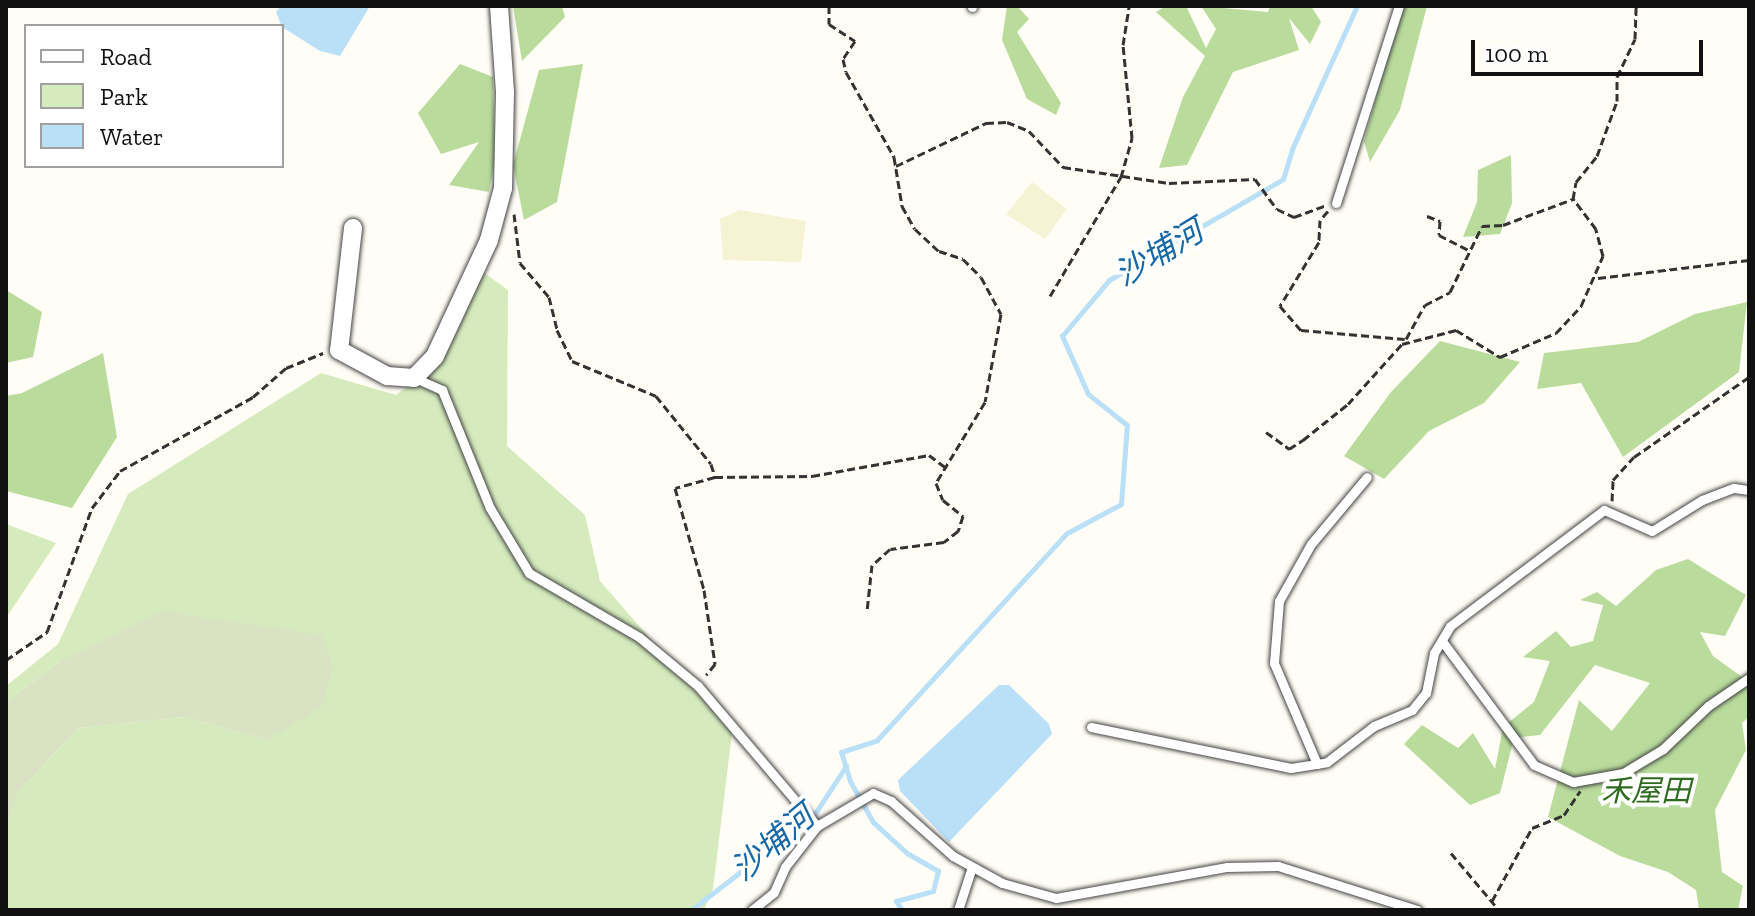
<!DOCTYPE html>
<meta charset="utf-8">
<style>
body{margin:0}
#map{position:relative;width:1755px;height:916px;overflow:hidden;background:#fffdf5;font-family:"Zilla Slab","Noto Sans TC",serif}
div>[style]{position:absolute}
.farmland>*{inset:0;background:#f6f3d4}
.green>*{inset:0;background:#d5ebbd}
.forest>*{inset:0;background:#b9dc9c}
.cemetery>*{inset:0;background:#d9e3c4}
.water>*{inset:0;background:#b9e0f7}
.stream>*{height:5px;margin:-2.5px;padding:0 2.5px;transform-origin:2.5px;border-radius:2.5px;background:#b9e0f7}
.path>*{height:3px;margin-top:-1.5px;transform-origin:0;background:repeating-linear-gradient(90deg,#333 0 8px,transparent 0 12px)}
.roads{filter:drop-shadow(0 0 2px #444) drop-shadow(0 0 2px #444)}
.service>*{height:9px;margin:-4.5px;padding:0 4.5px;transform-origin:4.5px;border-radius:4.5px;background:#fff}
.minor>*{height:18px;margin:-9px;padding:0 9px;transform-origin:9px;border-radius:9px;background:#fff}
span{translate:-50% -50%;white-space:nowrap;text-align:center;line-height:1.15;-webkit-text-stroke:8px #fff;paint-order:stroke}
.park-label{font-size:30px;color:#2f6b1f;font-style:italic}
.water-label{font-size:32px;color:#1768a6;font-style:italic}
.frame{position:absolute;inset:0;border:8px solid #111;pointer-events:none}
.legend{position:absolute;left:24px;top:24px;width:260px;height:144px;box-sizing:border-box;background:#fff;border:2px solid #a0a0a0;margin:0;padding:10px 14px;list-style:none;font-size:24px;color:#111}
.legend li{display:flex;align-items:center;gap:16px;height:40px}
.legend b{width:40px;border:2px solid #a0a0a0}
.scale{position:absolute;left:1471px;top:40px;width:232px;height:36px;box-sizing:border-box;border:4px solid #111;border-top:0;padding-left:10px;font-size:24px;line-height:28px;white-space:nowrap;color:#111;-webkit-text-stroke:6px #fff;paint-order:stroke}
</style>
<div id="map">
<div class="farmland">
<div style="clip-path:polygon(1032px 182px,1067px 209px,1045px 239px,1006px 214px)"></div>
<div style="clip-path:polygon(740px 210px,806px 221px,801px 262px,723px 260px,720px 219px)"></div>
</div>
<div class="green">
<div style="clip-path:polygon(483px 272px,508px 290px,507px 446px,585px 515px,600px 581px,732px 733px,713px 889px,704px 910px,6px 910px,6px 829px,17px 794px,78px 728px,185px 717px,268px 740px,62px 660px,6px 702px,6px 686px,58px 644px,128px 494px,321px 373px,396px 395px,444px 357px)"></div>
<div style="clip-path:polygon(6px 524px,56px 543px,6px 618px)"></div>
</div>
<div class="forest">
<div style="clip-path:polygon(513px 6px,562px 6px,565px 17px,522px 61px)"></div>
<div style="clip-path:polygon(1007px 6px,1017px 6px,1029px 19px,1017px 32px,1061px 103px,1056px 115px,1027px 99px,1002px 40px)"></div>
<div style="clip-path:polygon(1166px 6px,1186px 6px,1206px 48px,1216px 29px,1201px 6px,1268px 12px,1270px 6px,1311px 6px,1321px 22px,1310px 44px,1289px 18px,1299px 50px,1233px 72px,1187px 165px,1159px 168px,1183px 97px,1205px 56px,1156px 12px)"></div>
<div style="clip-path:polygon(1402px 6px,1427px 6px,1400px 110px,1370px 162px,1364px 141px)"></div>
<div style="clip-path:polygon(460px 64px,493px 77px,495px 159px,489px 192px,449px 185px,479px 142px,441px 154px,418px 113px)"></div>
<div style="clip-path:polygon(583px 64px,557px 202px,524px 220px,513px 165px,539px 70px)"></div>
<div style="clip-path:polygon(1511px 155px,1512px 203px,1500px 234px,1463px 237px,1477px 202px,1478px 170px)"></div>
<div style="clip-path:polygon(6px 290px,42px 312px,33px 357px,6px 363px)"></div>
<div style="clip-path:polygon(1747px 302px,1739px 372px,1623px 457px,1581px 383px,1537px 389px,1544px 353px,1638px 342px,1695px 314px)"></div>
<div style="clip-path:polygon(1440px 341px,1520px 362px,1484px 403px,1429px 431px,1384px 479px,1344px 456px,1391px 392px)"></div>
<div style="clip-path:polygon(103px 353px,117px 437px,72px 508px,6px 491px,6px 396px,22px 393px)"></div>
<div style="clip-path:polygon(1688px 559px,1746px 595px,1725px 636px,1700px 632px,1713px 656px,1742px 677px,1749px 671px,1749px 717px,1742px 723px,1746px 750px,1715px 810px,1722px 872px,1743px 886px,1738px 910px,1699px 910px,1696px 890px,1668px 872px,1620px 856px,1548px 817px,1579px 700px,1612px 731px,1650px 683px,1595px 665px,1540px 735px,1514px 738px,1500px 793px,1470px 805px,1404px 744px,1422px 725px,1458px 748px,1473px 733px,1495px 769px,1503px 727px,1534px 702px,1550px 661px,1523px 657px,1556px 631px,1571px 647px,1593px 641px,1603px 605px,1580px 600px,1597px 592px,1616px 606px,1656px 570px)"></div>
</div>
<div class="cemetery">
<div style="clip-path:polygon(162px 611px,321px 635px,332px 665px,323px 706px,268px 740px,185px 717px,78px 728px,17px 794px,6px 829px,6px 702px,62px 660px)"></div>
</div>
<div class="water">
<div style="clip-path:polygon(281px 6px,370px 6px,340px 56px,320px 51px,282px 27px,276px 12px)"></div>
<div style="clip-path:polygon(999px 685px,1009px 685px,1049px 724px,1052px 734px,949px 842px,900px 791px,898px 780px)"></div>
</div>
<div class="stream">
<div style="left:691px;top:910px;width:155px;rotate:-37.7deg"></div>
<div style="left:814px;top:815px;width:59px;rotate:-56.9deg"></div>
<div style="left:902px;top:910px;width:11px;rotate:-124deg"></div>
<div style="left:896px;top:901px;width:38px;rotate:-15deg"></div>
<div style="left:933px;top:891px;width:21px;rotate:-76deg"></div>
<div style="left:938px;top:871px;width:34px;rotate:-150deg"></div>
<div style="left:908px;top:854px;width:47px;rotate:-137.6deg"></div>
<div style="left:873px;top:822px;width:47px;rotate:-119.3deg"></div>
<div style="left:850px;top:781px;width:30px;rotate:-107deg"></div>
<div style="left:841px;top:752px;width:38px;rotate:-18deg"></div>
<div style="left:877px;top:740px;width:281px;rotate:-47.5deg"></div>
<div style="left:1067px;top:533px;width:61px;rotate:-28.2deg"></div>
<div style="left:1121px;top:504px;width:79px;rotate:-85.7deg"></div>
<div style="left:1127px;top:425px;width:50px;rotate:-141.5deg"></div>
<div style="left:1088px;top:394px;width:64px;rotate:-114.1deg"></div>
<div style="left:1062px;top:336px;width:73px;rotate:-50deg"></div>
<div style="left:1109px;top:280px;width:201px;rotate:-30.1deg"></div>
<div style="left:1283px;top:179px;width:31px;rotate:-73deg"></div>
<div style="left:1292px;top:149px;width:157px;rotate:-65.6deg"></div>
</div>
<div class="path">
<div style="left:829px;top:6px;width:18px;rotate:90deg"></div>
<div style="left:829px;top:24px;width:31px;rotate:33deg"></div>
<div style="left:855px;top:41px;width:22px;rotate:124deg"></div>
<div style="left:843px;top:59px;width:13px;rotate:77deg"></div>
<div style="left:846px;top:72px;width:98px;rotate:60.5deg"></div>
<div style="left:894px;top:157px;width:50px;rotate:80.7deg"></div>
<div style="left:902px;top:206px;width:26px;rotate:61deg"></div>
<div style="left:915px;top:229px;width:33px;rotate:43deg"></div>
<div style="left:939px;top:251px;width:25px;rotate:18deg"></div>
<div style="left:963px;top:259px;width:25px;rotate:45deg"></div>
<div style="left:981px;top:277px;width:42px;rotate:61.6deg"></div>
<div style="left:1001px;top:314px;width:89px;rotate:100.3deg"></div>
<div style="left:985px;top:402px;width:95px;rotate:121.2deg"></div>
<div style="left:936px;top:483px;width:18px;rotate:68deg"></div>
<div style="left:943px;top:500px;width:26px;rotate:39deg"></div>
<div style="left:963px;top:516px;width:16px;rotate:108deg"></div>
<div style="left:958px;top:531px;width:18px;rotate:142deg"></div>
<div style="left:944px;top:542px;width:54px;rotate:172.6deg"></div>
<div style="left:890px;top:549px;width:24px;rotate:138deg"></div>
<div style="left:872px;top:565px;width:46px;rotate:96.2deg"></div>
<div style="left:896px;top:166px;width:100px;rotate:-25.5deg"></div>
<div style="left:986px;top:123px;width:21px;rotate:-3deg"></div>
<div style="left:1007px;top:122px;width:24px;rotate:22deg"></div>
<div style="left:1029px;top:131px;width:50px;rotate:46.6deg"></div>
<div style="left:1063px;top:167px;width:107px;rotate:8.6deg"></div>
<div style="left:1169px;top:183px;width:86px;rotate:-2.7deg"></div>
<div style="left:1255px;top:179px;width:37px;rotate:54deg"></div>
<div style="left:1277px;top:209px;width:19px;rotate:25deg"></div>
<div style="left:1294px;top:217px;width:33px;rotate:-20deg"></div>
<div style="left:1328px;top:211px;width:12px;rotate:132deg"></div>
<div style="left:1320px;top:220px;width:22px;rotate:93deg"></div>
<div style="left:1319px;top:242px;width:75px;rotate:121.4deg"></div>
<div style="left:1280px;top:306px;width:32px;rotate:49deg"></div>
<div style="left:1301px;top:330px;width:104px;rotate:4.9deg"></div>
<div style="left:514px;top:214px;width:49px;rotate:83deg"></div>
<div style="left:520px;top:263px;width:45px;rotate:49.5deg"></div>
<div style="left:549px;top:297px;width:34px;rotate:76deg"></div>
<div style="left:557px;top:330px;width:34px;rotate:64deg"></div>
<div style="left:572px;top:361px;width:91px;rotate:22.6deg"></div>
<div style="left:656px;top:396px;width:87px;rotate:51deg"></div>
<div style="left:711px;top:464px;width:14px;rotate:73deg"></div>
<div style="left:715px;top:477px;width:41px;rotate:164.6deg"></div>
<div style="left:675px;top:488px;width:106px;rotate:74.1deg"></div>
<div style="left:704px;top:590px;width:75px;rotate:81.5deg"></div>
<div style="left:715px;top:664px;width:14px;rotate:129deg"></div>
<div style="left:1427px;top:216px;width:14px;rotate:21deg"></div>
<div style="left:1440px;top:221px;width:14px;rotate:94deg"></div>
<div style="left:1439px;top:235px;width:35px;rotate:27deg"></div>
<div style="left:1598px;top:278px;width:152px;rotate:-6.8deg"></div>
<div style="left:1050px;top:296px;width:139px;rotate:-59.2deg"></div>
<div style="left:1121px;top:177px;width:41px;rotate:-74.2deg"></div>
<div style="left:1132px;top:138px;width:93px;rotate:-95.5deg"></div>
<div style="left:1123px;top:45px;width:39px;rotate:-81deg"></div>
<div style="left:1406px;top:339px;width:39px;rotate:-61deg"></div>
<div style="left:1425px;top:305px;width:28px;rotate:-27deg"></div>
<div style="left:1450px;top:292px;width:73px;rotate:-64.1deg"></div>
<div style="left:1482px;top:226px;width:21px;rotate:-3deg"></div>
<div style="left:1503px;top:225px;width:75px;rotate:-20.4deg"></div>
<div style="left:1266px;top:432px;width:29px;rotate:36deg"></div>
<div style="left:1289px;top:449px;width:17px;rotate:-33deg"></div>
<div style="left:1303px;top:440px;width:58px;rotate:-38.7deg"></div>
<div style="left:1348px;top:404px;width:81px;rotate:-48deg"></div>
<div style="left:1402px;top:344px;width:56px;rotate:-14.5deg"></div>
<div style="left:1456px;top:330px;width:52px;rotate:31.5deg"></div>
<div style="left:1500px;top:357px;width:61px;rotate:-23.2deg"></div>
<div style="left:1556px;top:333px;width:37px;rotate:-47deg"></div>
<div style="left:1581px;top:306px;width:55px;rotate:-66.3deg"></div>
<div style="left:1603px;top:256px;width:28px;rotate:-105deg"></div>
<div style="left:1596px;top:229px;width:38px;rotate:-127deg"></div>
<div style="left:1573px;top:199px;width:17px;rotate:-80deg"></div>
<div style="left:1576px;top:182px;width:33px;rotate:-51deg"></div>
<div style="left:1597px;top:156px;width:59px;rotate:-70deg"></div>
<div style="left:1617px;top:101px;width:24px;rotate:-90deg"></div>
<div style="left:1617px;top:77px;width:42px;rotate:-64.7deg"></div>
<div style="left:1635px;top:39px;width:33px;rotate:-88deg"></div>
<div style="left:715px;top:477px;width:97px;rotate:-0.6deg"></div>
<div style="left:812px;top:476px;width:119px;rotate:-10.2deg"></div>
<div style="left:929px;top:455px;width:20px;rotate:37deg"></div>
<div style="left:1612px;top:501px;width:21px;rotate:-87deg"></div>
<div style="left:1613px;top:480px;width:31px;rotate:-48deg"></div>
<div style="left:1634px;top:457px;width:140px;rotate:-34.8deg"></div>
<div style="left:6px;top:660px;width:50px;rotate:-34.3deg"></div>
<div style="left:47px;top:632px;width:132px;rotate:-70.1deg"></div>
<div style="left:92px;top:508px;width:46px;rotate:-52.9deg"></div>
<div style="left:120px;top:471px;width:152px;rotate:-29.1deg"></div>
<div style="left:253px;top:397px;width:44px;rotate:-41.3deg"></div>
<div style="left:286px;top:368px;width:40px;rotate:-22deg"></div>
<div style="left:1451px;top:853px;width:75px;rotate:49.9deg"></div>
<div style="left:1492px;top:901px;width:83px;rotate:-61.3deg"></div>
<div style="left:1532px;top:828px;width:35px;rotate:-22deg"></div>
<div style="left:1564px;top:815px;width:29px;rotate:-56deg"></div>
</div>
<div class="roads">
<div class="service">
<div style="left:972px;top:6px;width:1px;rotate:90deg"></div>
<div style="left:1336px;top:203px;width:207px;rotate:-72.3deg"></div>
<div style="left:415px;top:378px;width:30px;rotate:24deg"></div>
<div style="left:442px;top:390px;width:127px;rotate:67.9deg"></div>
<div style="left:490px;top:508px;width:76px;rotate:59deg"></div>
<div style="left:529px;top:573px;width:127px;rotate:30.2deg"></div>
<div style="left:639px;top:637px;width:77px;rotate:39.7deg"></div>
<div style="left:698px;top:686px;width:184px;rotate:49.6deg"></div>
<div style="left:1442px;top:641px;width:154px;rotate:53.4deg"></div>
<div style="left:1534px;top:765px;width:43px;rotate:23.6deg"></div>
<div style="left:1573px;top:782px;width:51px;rotate:-10.2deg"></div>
<div style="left:1623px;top:773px;width:47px;rotate:-31deg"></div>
<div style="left:1663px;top:749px;width:62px;rotate:-43.7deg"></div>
<div style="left:1708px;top:706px;width:50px;rotate:-34.3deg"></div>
<div style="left:1091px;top:727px;width:204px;rotate:11.6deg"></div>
<div style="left:1291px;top:768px;width:36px;rotate:-9deg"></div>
<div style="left:1327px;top:762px;width:59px;rotate:-37.5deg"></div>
<div style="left:1374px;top:726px;width:41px;rotate:-22.8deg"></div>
<div style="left:1412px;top:710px;width:22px;rotate:-51deg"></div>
<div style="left:1426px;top:693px;width:41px;rotate:-78.7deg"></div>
<div style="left:1434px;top:653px;width:31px;rotate:-59deg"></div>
<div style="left:1450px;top:626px;width:193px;rotate:-37deg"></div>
<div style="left:1604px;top:510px;width:52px;rotate:23.6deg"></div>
<div style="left:1652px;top:531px;width:59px;rotate:-31.8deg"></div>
<div style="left:1702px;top:500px;width:34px;rotate:-21deg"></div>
<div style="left:1734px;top:488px;width:15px;rotate:8deg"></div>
<div style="left:1317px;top:764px;width:110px;rotate:-113.1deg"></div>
<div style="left:1274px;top:663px;width:62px;rotate:-85.4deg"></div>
<div style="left:1279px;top:601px;width:65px;rotate:-60.7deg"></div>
<div style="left:1311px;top:544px;width:87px;rotate:-50.1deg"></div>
<div style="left:752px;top:910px;width:28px;rotate:-39deg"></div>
<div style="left:774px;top:892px;width:27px;rotate:-66deg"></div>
<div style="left:785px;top:867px;width:52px;rotate:-52deg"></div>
<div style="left:817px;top:826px;width:65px;rotate:-30.5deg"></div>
<div style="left:873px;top:793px;width:20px;rotate:24deg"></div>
<div style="left:891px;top:801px;width:83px;rotate:41.6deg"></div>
<div style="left:953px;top:856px;width:56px;rotate:28.9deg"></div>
<div style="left:1002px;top:883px;width:56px;rotate:15.5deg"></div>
<div style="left:1056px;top:898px;width:174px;rotate:-10.3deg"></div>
<div style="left:1227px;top:867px;width:51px;rotate:-1.1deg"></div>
<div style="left:1278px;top:866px;width:146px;rotate:17.6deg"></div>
<div style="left:958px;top:910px;width:45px;rotate:-72deg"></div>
</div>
<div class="minor">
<div style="left:353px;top:228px;width:123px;rotate:96.5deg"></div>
<div style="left:339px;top:350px;width:55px;rotate:28.4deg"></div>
<div style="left:387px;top:376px;width:27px;rotate:4deg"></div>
<div style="left:414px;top:378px;width:30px;rotate:-46deg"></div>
<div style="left:435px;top:356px;width:128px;rotate:-65deg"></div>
<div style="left:489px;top:240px;width:54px;rotate:-74.9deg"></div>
<div style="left:503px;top:188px;width:96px;rotate:-88.8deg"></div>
<div style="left:505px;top:92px;width:86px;rotate:-94deg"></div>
</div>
</div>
<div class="park-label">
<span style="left:1646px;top:791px">禾屋田</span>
</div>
<div class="water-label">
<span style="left:1159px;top:253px;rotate:-31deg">沙埔河</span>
<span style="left:773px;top:843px;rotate:-40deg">沙埔河</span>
</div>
<div class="frame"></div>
<ul class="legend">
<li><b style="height:10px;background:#fff"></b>Road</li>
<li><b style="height:22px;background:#d5ebbd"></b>Park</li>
<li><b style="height:22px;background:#b9e0f7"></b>Water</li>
</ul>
<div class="scale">100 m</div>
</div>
